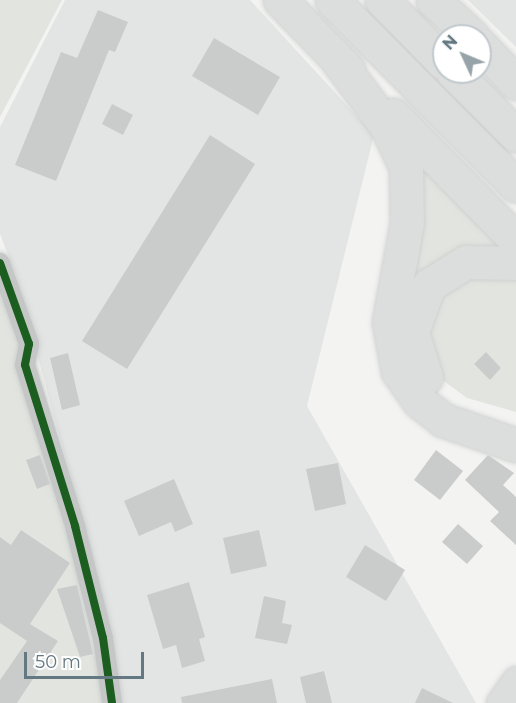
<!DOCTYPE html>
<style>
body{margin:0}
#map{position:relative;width:516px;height:703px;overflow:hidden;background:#f3f3f1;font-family:Montserrat,sans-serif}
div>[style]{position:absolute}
.built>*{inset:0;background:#e3e4e4}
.green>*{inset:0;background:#e2e5df}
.building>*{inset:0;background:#cacccc}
.roads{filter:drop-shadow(0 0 2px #cfd1d1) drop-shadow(0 0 2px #cfd1d1)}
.street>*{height:20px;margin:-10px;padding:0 10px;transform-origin:10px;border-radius:10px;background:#c5c7c7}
.secondary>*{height:27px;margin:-13.5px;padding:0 13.5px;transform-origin:13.5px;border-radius:13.5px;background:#dcdddd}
.highway>*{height:33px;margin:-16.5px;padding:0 16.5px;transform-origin:16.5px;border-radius:16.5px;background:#dcdddd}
.cycleway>*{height:8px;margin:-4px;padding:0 4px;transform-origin:4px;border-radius:4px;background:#1b5e20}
span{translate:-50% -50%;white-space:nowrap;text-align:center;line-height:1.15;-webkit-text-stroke:6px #fff;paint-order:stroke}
.north{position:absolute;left:432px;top:24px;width:60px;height:60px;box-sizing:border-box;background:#fff;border:2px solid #c1c9cd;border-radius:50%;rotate:314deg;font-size:16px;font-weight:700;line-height:24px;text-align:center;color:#647881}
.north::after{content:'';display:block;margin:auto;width:21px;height:27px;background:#96a3a8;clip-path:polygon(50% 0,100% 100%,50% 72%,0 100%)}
.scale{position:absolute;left:24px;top:652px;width:120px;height:27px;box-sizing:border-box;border:3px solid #647881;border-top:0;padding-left:8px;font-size:18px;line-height:21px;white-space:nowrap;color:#647881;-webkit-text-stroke:4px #fff;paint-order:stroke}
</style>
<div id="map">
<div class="built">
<div style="clip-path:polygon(65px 0,250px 0,374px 135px,307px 406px,476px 703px,120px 703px,107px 613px,16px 276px,0 234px,0 127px)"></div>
<div style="clip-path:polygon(468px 0,516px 0,516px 47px)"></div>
</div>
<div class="green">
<div style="clip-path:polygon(0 0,62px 0,0 117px)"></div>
<div style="clip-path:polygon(417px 160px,516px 249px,409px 287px,422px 222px)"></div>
<div style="clip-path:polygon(0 263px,102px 660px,106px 703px,0 703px)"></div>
<div style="clip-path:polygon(evenodd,516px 272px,516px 412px,467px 398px,441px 379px,424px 320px,454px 278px,516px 272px,486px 353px,501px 368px,490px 379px,474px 364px,486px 353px)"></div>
</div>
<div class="building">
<div style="clip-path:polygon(98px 10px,128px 22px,115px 52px,109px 50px,56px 181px,15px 165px,61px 52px,77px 58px)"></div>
<div style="clip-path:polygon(214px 38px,280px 77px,258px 115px,192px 76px)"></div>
<div style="clip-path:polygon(112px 104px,133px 115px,123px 135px,102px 124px)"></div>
<div style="clip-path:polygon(210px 135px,255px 164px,127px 369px,82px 341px)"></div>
<div style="clip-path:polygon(486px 352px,501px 368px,490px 380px,474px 364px)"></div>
<div style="clip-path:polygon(68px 353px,80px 405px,62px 410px,50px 358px)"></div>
<div style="clip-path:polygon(436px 450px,463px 471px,440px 500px,414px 480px)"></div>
<div style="clip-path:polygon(40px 455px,50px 484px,37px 489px,26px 460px)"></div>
<div style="clip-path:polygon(488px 455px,514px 473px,503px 485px,516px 497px,516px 545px,490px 521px,499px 512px,465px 480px)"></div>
<div style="clip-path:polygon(338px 463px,346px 504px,315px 511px,306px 469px)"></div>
<div style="clip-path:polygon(174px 479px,193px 524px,175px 532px,171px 522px,139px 536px,124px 501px)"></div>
<div style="clip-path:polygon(458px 524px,483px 546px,467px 564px,442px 542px)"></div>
<div style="clip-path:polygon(21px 530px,70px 563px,30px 624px,58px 641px,17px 703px,0 703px,0 680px,27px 641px,0 623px,0 537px,11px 545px)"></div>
<div style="clip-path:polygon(259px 530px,267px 566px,231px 574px,223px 538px)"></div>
<div style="clip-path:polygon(365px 545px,405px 570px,386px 601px,346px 577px)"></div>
<div style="clip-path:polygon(189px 582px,205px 637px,199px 639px,205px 661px,182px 668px,176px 645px,163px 649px,147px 595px)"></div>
<div style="clip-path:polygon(77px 585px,93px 654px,80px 657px,57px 589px)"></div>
<div style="clip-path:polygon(264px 596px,286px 601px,282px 623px,292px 625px,287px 644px,255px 638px)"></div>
<div style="clip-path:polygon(324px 671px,332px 703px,306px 703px,300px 677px)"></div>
<div style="clip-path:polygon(272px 679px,277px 703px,182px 703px,181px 697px)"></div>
<div style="clip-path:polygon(422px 688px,453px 703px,415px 703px)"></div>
</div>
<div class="roads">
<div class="street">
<div style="left:0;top:263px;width:86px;rotate:70.3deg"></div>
<div style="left:29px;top:344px;width:21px;rotate:101deg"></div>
<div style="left:25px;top:365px;width:169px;rotate:72.7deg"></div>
<div style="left:75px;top:526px;width:115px;rotate:76deg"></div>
<div style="left:103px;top:638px;width:66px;rotate:82.1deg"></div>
</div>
<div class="secondary">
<div style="left:500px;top:703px;width:28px;rotate:-55deg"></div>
</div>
<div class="highway">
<div style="left:280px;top:0;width:98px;rotate:45.8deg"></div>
<div style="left:332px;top:0;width:261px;rotate:45.2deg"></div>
<div style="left:382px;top:0;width:88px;rotate:45.5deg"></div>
<div style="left:433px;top:0;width:53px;rotate:42.7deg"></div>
<div style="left:480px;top:45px;width:52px;rotate:46.5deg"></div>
<div style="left:333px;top:54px;width:91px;rotate:53.5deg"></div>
<div style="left:387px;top:127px;width:44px;rotate:64.6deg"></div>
<div style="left:406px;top:167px;width:56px;rotate:89deg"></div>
<div style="left:407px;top:223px;width:101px;rotate:100.3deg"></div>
<div style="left:389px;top:322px;width:50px;rotate:79.6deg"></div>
<div style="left:398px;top:371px;width:38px;rotate:55deg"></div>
<div style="left:420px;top:402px;width:29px;rotate:38deg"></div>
<div style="left:443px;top:420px;width:77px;rotate:18.9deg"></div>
<div style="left:453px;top:72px;width:89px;rotate:45deg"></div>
<div style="left:393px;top:115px;width:175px;rotate:45.5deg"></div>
<div style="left:426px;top:377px;width:47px;rotate:-107.3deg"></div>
<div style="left:412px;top:332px;width:50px;rotate:-70.1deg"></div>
<div style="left:429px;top:285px;width:44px;rotate:-31.9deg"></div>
<div style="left:466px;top:262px;width:50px;rotate:1.1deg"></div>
</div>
</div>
<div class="cycleway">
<div style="left:0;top:263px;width:86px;rotate:70.3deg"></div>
<div style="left:29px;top:344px;width:21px;rotate:101deg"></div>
<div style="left:25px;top:365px;width:169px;rotate:72.7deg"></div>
<div style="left:75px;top:526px;width:115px;rotate:76deg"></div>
<div style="left:103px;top:638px;width:66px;rotate:82.1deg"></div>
</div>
<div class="north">N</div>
<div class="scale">50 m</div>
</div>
